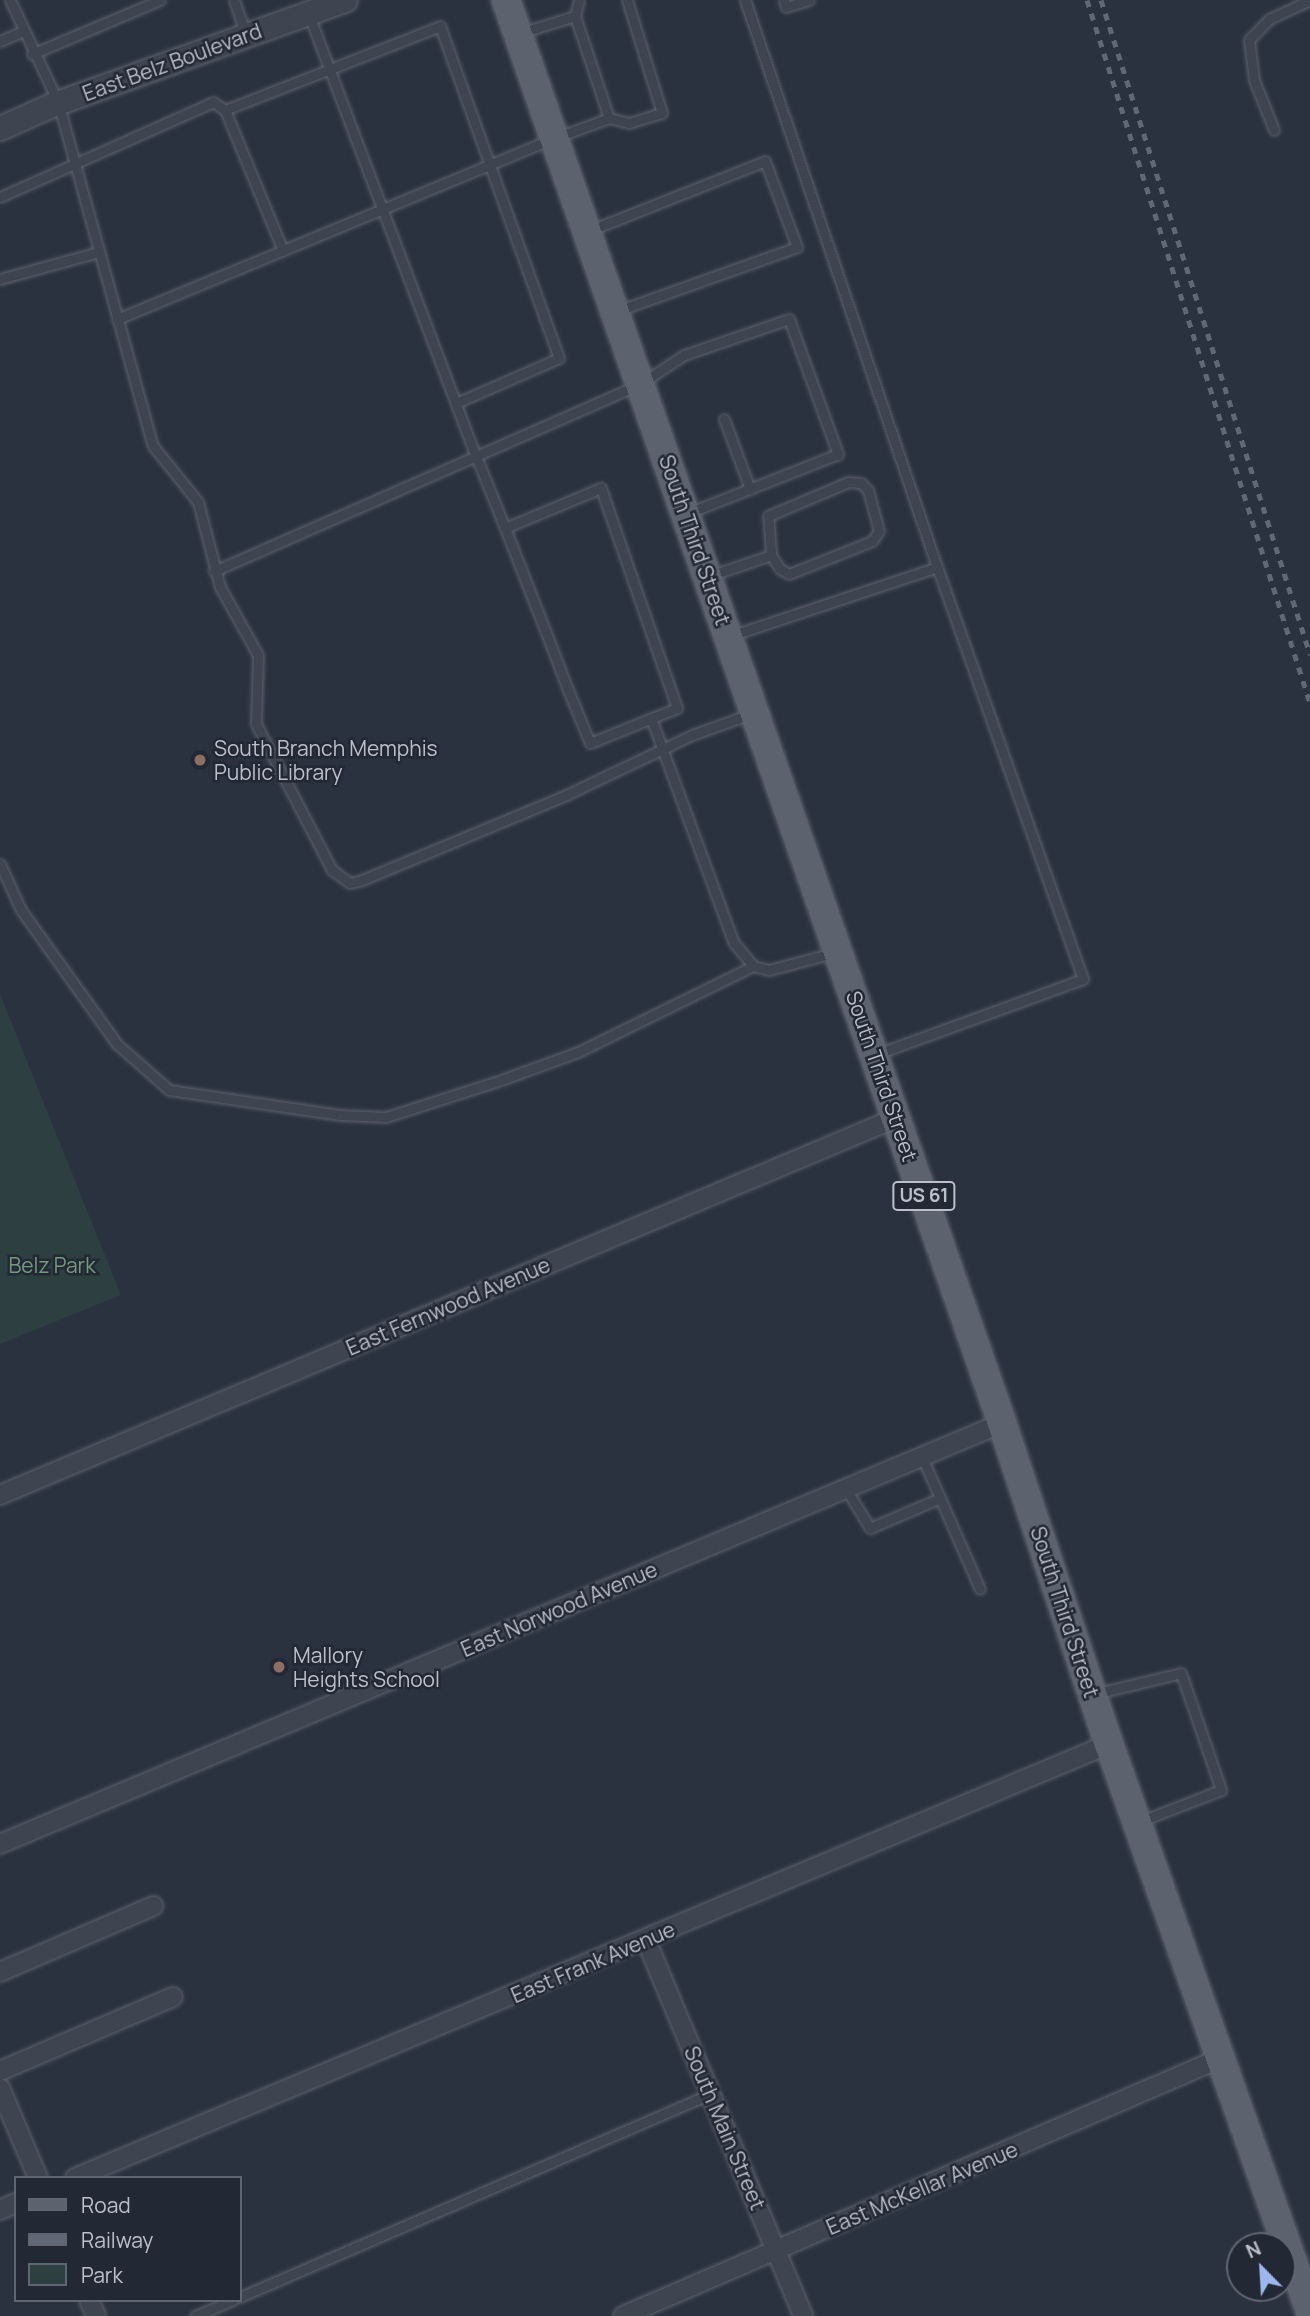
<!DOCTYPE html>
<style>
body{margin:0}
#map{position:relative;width:1310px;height:2316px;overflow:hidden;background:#2a323f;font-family:Manrope,sans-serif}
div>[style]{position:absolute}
.green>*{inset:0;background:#2d3f41}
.roads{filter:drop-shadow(0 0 2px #5c626d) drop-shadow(0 0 2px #5c626d)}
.service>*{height:9px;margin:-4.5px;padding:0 4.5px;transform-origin:4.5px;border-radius:4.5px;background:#3e4450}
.minor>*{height:18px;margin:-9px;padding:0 9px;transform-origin:9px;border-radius:9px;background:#3e4450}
.tertiary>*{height:23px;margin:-11.5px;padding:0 11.5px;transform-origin:11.5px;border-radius:11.5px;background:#3e4450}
.primary>*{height:28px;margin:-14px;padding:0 14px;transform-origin:14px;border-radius:14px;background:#5c636f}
.rail>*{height:5px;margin-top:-2.5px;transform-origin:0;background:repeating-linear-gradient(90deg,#606876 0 7px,transparent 0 14px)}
.dots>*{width:19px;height:19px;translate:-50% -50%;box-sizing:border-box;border:4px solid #222935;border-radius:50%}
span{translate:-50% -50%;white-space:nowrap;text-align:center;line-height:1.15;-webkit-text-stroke:5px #222935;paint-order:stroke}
.shield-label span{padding:2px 5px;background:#222935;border:2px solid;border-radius:5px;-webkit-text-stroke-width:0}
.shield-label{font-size:19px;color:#bbbfca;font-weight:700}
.street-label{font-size:21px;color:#bbbfca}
.poi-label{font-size:21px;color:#bbbfca}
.left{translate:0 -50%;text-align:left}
.park-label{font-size:21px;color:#75987f}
.legend{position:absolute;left:14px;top:2176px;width:228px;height:126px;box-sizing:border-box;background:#222935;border:2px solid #5f6571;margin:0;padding:9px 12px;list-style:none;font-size:21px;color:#bbbfca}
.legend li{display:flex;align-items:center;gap:14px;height:35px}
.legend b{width:35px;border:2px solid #5f6571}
.north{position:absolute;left:1226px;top:2232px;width:70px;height:70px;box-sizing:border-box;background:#222935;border:2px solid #5f6571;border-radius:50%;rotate:336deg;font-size:19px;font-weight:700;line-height:28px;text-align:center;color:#bbbfca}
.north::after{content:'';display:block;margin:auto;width:24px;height:32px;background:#9db7ec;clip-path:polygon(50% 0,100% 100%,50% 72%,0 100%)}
</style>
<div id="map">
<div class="green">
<div style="clip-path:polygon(0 994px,121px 1295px,0 1344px)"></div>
</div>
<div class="roads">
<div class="service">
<div style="left:10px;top:0;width:113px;rotate:64.8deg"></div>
<div style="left:58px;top:102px;width:357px;rotate:74.6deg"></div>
<div style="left:153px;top:446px;width:72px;rotate:51.2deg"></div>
<div style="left:198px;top:502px;width:88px;rotate:75.5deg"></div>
<div style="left:220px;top:587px;width:78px;rotate:60.8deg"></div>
<div style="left:258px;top:655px;width:69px;rotate:91.7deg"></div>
<div style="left:256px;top:724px;width:165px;rotate:62.5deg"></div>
<div style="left:332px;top:870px;width:22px;rotate:36deg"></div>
<div style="left:350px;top:883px;width:12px;rotate:-14deg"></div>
<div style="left:362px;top:880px;width:221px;rotate:-22.6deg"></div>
<div style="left:566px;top:795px;width:140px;rotate:-25.5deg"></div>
<div style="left:692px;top:735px;width:62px;rotate:-19.9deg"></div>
<div style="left:234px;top:0;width:37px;rotate:71deg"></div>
<div style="left:784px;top:0;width:7px;rotate:74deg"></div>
<div style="left:786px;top:7px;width:24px;rotate:-17deg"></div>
<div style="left:309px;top:15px;width:472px;rotate:69.3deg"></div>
<div style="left:476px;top:456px;width:78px;rotate:68.1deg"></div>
<div style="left:505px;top:528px;width:115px;rotate:68.6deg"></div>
<div style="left:547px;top:635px;width:59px;rotate:69.1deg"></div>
<div style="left:568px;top:690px;width:57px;rotate:67.5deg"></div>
<div style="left:590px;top:743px;width:94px;rotate:-21.9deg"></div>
<div style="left:677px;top:708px;width:233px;rotate:-109.1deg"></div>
<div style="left:601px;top:488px;width:104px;rotate:157.4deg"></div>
<div style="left:575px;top:16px;width:16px;rotate:-76deg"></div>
<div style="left:520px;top:33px;width:58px;rotate:-17.2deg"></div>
<div style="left:575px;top:16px;width:108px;rotate:71.6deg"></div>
<div style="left:0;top:41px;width:25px;rotate:-23deg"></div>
<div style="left:32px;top:54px;width:139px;rotate:-22.9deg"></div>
<div style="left:225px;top:110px;width:231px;rotate:-21.3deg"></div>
<div style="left:440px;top:26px;width:353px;rotate:70.3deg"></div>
<div style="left:559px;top:358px;width:112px;rotate:156.4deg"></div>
<div style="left:1274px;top:130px;width:54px;rotate:-111.8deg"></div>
<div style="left:1254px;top:80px;width:40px;rotate:-97.1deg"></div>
<div style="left:1249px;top:40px;width:29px;rotate:-46deg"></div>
<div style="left:1269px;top:19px;width:45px;rotate:-24.9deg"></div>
<div style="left:0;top:197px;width:233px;rotate:-24deg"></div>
<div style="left:213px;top:102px;width:14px;rotate:34deg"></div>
<div style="left:225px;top:110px;width:152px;rotate:67.6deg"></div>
<div style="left:591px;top:230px;width:187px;rotate:-21.6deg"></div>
<div style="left:765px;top:161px;width:92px;rotate:69.6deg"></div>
<div style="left:797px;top:247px;width:191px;rotate:160.4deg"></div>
<div style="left:0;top:279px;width:103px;rotate:-15.3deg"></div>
<div style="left:117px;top:319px;width:474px;rotate:-22.5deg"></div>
<div style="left:555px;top:138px;width:58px;rotate:-20.3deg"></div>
<div style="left:609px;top:118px;width:21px;rotate:14deg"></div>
<div style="left:629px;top:123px;width:34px;rotate:-17deg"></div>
<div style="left:662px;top:113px;width:118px;rotate:-107.2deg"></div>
<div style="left:724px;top:419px;width:75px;rotate:69.6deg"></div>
<div style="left:848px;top:482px;width:13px;rotate:4deg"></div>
<div style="left:861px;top:483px;width:10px;rotate:45deg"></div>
<div style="left:868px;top:490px;width:42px;rotate:75deg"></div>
<div style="left:879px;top:531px;width:12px;rotate:125deg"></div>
<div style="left:872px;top:541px;width:89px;rotate:158.3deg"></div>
<div style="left:789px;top:574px;width:10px;rotate:-151deg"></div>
<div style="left:780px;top:569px;width:17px;rotate:-123deg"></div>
<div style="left:771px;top:555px;width:39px;rotate:-94deg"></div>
<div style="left:768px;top:516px;width:87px;rotate:-23deg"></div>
<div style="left:214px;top:571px;width:465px;rotate:-23.7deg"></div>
<div style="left:640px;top:384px;width:53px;rotate:-33.4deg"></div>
<div style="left:684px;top:355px;width:111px;rotate:-18.9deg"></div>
<div style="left:789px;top:319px;width:144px;rotate:70.1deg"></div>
<div style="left:838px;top:454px;width:161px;rotate:158.5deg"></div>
<div style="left:709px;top:576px;width:65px;rotate:-18.7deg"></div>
<div style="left:730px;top:636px;width:218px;rotate:-18.4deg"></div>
<div style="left:937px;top:567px;width:599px;rotate:-108.71deg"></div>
<div style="left:651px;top:718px;width:240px;rotate:69.8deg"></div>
<div style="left:734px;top:943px;width:30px;rotate:50deg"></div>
<div style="left:753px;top:966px;width:16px;rotate:14deg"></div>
<div style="left:769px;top:970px;width:66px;rotate:-14.9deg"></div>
<div style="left:0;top:864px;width:51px;rotate:65.5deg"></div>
<div style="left:21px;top:910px;width:165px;rotate:54.4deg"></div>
<div style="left:117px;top:1044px;width:69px;rotate:41.5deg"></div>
<div style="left:169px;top:1090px;width:173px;rotate:8.3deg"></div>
<div style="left:340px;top:1115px;width:46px;rotate:2.5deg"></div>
<div style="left:386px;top:1117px;width:121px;rotate:-17.8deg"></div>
<div style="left:501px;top:1080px;width:82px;rotate:-20deg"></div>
<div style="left:578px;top:1052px;width:195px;rotate:-26.2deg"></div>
<div style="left:877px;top:1054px;width:219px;rotate:-20deg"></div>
<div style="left:1083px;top:979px;width:437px;rotate:-109.5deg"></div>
<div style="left:922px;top:1457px;width:144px;rotate:66.3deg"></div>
<div style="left:846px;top:1489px;width:46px;rotate:58.4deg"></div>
<div style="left:870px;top:1528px;width:76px;rotate:-23.2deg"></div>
<div style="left:1098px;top:1693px;width:85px;rotate:-13.5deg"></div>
<div style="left:1181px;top:1673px;width:124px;rotate:71.1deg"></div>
<div style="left:1221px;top:1790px;width:86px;rotate:158.8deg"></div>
<div style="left:240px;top:2297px;width:512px;rotate:-23.36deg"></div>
<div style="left:195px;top:2316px;width:41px;rotate:-22.8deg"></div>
</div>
<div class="minor">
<div style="left:0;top:1495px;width:972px;rotate:-22.82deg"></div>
<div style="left:0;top:1844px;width:1087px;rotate:-22.79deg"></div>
<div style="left:646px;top:1940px;width:407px;rotate:67.3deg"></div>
<div style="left:0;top:1972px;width:167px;rotate:-23.3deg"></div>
<div style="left:0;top:2071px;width:188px;rotate:-23.2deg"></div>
<div style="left:0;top:2088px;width:98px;rotate:67.1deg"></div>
<div style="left:75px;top:2178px;width:1121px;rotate:-22.77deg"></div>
<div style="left:0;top:2210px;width:17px;rotate:-24deg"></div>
<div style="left:89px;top:2300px;width:17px;rotate:66deg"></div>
<div style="left:623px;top:2316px;width:651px;rotate:-23.34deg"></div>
</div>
<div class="tertiary">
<div style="left:0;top:128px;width:59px;rotate:-24deg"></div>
<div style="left:54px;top:104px;width:309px;rotate:-19.7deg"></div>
</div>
<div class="primary">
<div style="left:506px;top:0;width:1507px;rotate:70.78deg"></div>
<div style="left:1002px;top:1423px;width:338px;rotate:71.6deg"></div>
<div style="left:1109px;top:1744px;width:602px;rotate:70.48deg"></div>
</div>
</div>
<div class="rail">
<div style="left:1087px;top:0;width:738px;rotate:72.4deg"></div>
<div style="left:1101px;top:0;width:687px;rotate:72.28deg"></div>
</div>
<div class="dots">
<div style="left:200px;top:760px;background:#8d6e63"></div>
<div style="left:279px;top:1667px;background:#8d6e63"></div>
</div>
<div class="shield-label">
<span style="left:924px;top:1196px">US 61</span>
</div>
<div class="street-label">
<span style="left:172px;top:62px;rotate:-20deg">East Belz Boulevard</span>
<span style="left:695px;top:540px;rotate:71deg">South Third Street</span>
<span style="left:882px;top:1076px;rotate:71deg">South Third Street</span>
<span style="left:448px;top:1306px;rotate:-23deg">East Fernwood Avenue</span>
<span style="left:559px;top:1609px;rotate:-23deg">East Norwood Avenue</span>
<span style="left:1065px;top:1612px;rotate:72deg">South Third Street</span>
<span style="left:593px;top:1962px;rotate:-23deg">East Frank Avenue</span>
<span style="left:725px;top:2128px;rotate:67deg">South Main Street</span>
<span style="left:922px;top:2188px;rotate:-23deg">East McKellar Avenue</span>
</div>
<div class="poi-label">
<span class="left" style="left:214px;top:760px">South Branch Memphis<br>Public Library</span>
<span class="left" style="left:293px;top:1667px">Mallory<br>Heights School</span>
</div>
<div class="park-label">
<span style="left:52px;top:1265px">Belz Park</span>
</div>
<ul class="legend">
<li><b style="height:9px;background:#5c636f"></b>Road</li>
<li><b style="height:9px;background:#606876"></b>Railway</li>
<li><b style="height:19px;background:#2d3f41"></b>Park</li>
</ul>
<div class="north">N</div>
</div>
